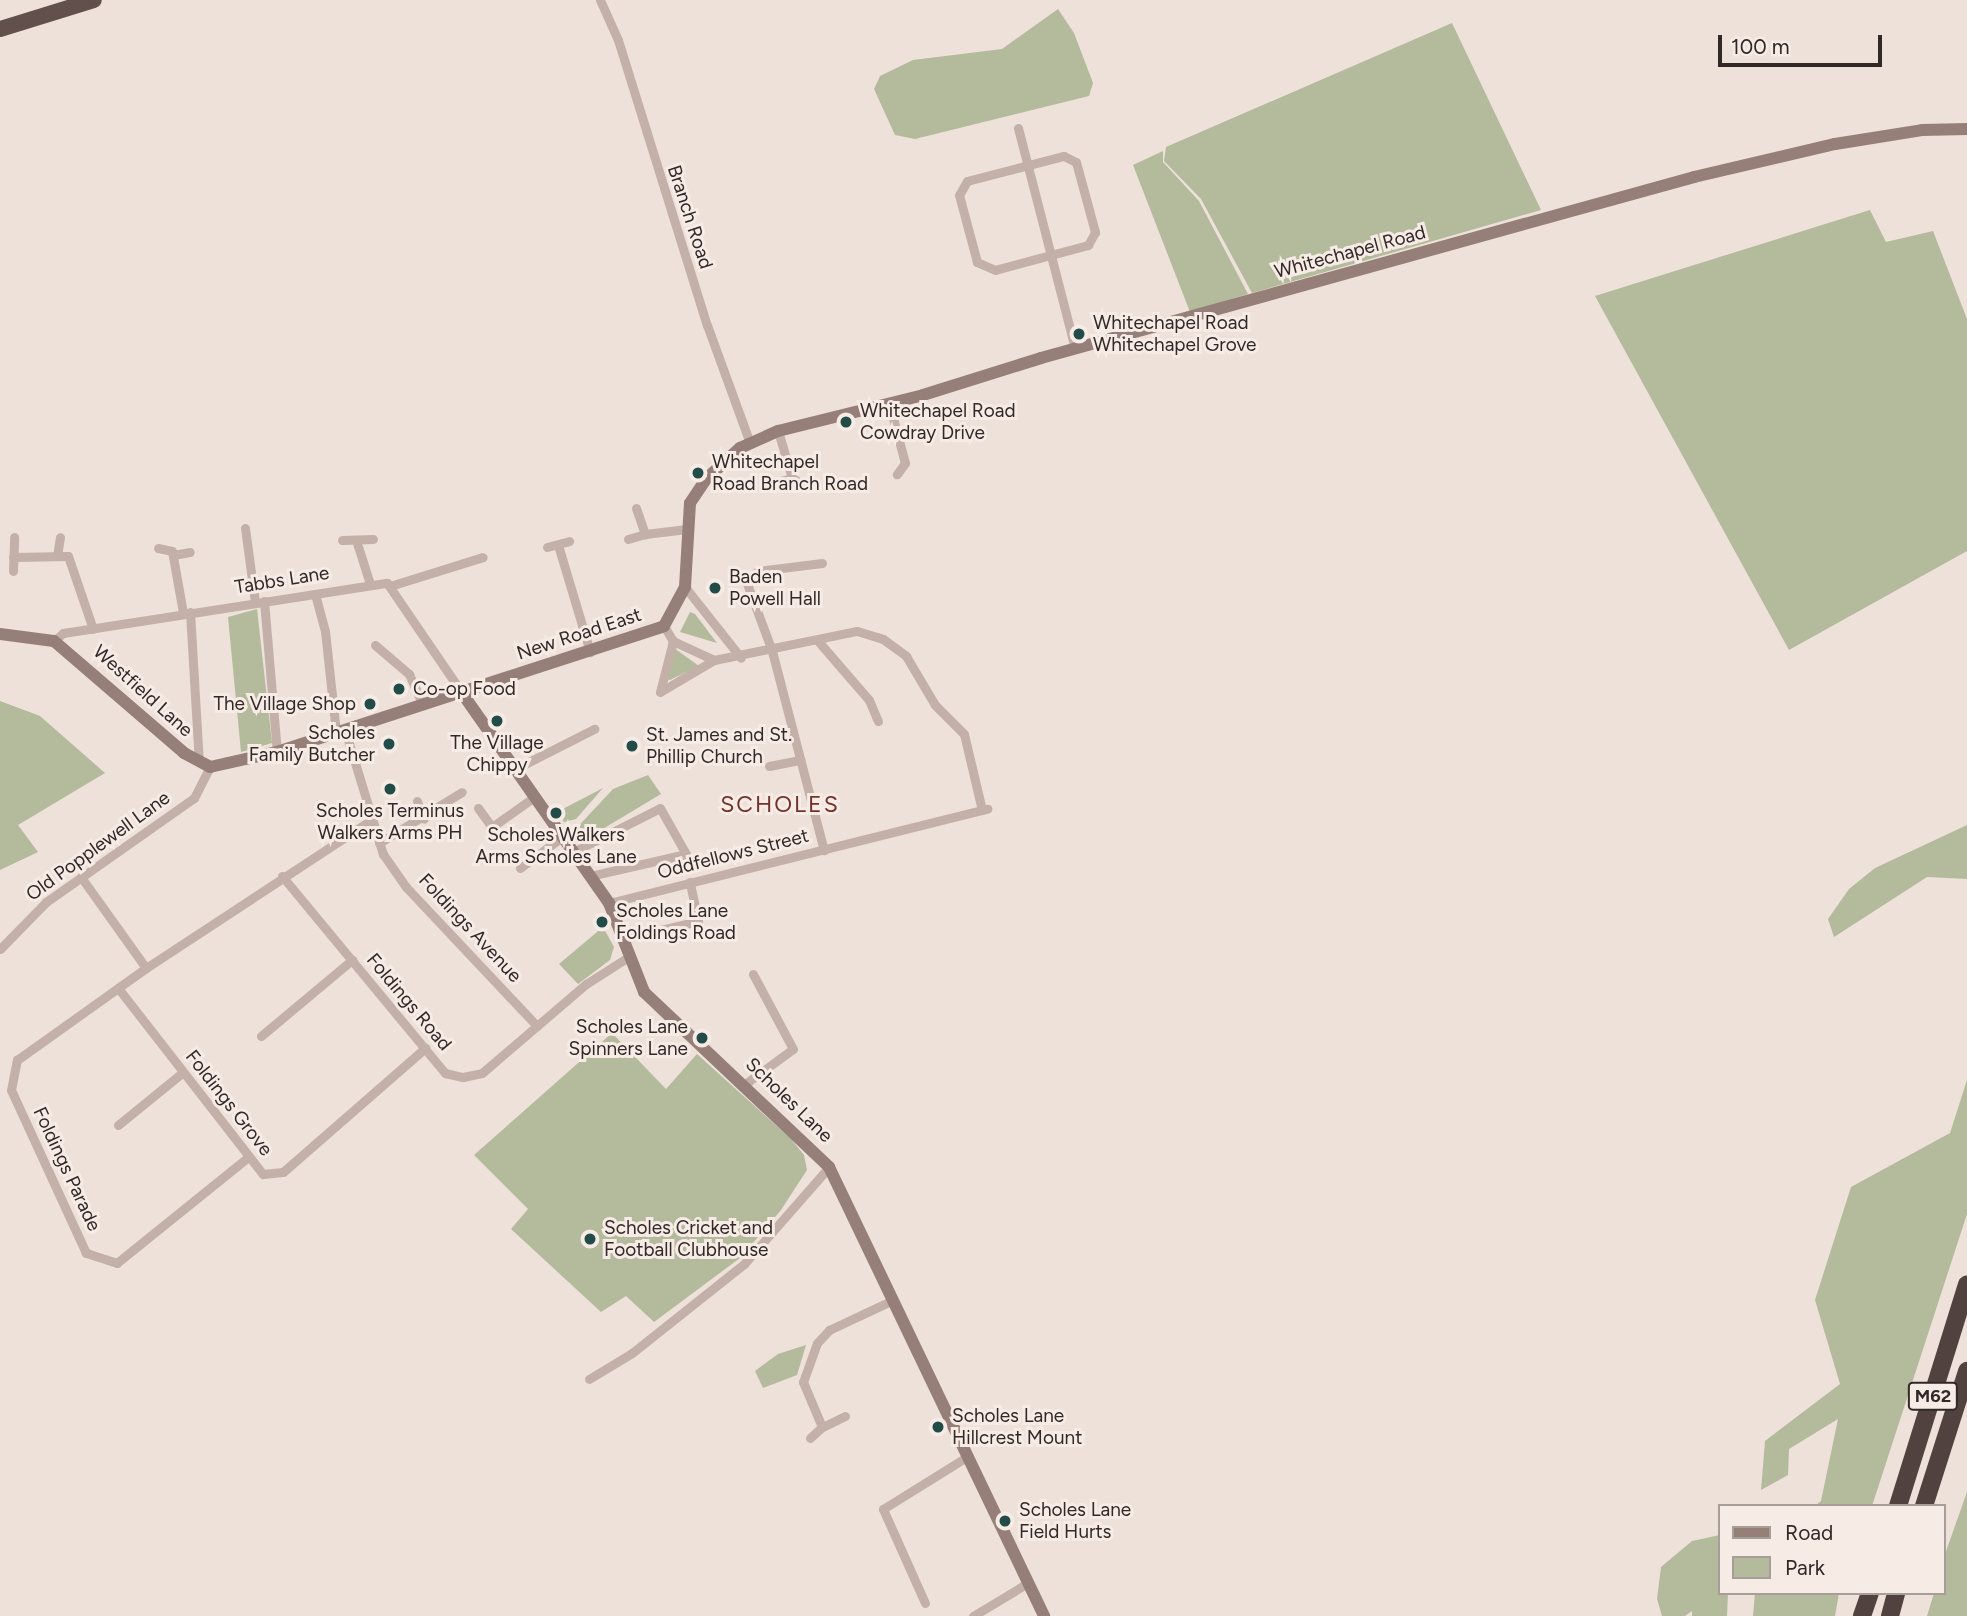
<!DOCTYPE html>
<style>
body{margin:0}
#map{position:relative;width:1967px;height:1616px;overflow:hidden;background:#ede1da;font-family:Figtree,sans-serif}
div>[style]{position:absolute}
.green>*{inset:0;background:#b4ba9c}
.minor>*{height:9px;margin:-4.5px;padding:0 4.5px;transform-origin:4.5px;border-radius:4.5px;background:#c3b0a8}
.secondary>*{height:12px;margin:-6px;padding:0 6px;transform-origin:6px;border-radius:6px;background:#967f79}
.trunk>*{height:16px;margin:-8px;padding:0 8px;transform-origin:8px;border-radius:8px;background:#61504c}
.motorway>*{height:18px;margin:-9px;padding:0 9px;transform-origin:9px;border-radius:9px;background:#51423f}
.dots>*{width:19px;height:19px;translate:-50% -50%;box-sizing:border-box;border:4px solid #f6ebe5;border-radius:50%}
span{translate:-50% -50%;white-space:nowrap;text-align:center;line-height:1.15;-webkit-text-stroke:6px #f6ebe5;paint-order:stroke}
.shield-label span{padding:2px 5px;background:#f6ebe5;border:2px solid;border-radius:5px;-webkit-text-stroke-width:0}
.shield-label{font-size:18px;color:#312827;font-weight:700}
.street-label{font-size:19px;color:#312827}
.poi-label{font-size:19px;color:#312827}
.left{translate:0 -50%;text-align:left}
.right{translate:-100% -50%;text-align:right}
.quarter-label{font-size:23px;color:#74312b;letter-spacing:2px}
.legend{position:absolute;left:1718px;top:1504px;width:228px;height:91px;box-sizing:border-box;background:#f6ebe5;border:2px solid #a79d99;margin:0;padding:9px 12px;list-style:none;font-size:21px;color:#312827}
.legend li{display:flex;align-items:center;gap:14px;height:35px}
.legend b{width:35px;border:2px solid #a79d99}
.scale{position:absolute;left:1718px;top:35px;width:164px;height:32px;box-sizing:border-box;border:4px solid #312827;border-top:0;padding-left:9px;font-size:21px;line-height:24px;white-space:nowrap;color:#312827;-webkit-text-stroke:5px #f6ebe5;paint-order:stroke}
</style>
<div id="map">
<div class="green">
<div style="clip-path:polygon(1058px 9px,1074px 33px,1093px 83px,1089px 96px,915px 139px,895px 135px,874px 89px,880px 76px,913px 60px,1002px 49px)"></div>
<div style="clip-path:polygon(1452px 23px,1541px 210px,1252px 293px,1201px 199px,1164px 161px,1166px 147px)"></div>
<div style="clip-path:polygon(1163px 151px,1163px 162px,1199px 201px,1248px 294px,1190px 312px,1133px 165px)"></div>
<div style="clip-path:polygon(1870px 210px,1886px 242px,1933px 231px,1967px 319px,1967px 551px,1789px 650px,1595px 296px)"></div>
<div style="clip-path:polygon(257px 609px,272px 743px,241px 752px,228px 617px)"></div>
<div style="clip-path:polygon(690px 612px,695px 614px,717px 643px,680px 632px)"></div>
<div style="clip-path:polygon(674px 648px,699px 666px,670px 680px,667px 679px)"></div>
<div style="clip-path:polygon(0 701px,40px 716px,105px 773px,18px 825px,38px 852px,0 870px)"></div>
<div style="clip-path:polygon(648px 775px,661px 794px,581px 842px,571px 834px,613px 789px)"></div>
<div style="clip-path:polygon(603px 788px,576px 819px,564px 822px,557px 812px)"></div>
<div style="clip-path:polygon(1967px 825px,1967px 879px,1927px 877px,1834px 937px,1828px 919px,1849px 889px,1875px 868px)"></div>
<div style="clip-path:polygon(603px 927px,614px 947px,610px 960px,578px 984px,559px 964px)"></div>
<div style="clip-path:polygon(612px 1033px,666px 1089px,697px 1054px,791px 1139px,804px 1155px,807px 1170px,781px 1210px,740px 1258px,654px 1322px,626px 1296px,601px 1312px,511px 1229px,528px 1209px,474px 1155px)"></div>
<div style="clip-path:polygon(1967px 1080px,1967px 1214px,1872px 1506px,1815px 1506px,1821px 1501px,1838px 1419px,1789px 1449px,1788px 1475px,1761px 1490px,1765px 1441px,1840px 1384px,1815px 1300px,1851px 1187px,1950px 1133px)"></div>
<div style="clip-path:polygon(806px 1345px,797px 1375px,763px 1388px,755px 1371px,778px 1354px)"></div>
<div style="clip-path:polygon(1967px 1492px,1967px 1616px,1927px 1616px,1934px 1593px,1944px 1593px,1944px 1557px)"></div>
<div style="clip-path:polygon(1720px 1535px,1720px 1593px,1728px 1593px,1727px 1616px,1692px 1616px,1692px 1611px,1685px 1616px,1662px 1616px,1657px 1599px,1661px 1567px,1692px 1541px)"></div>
<div style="clip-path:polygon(1755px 1593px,1839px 1593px,1835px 1616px,1753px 1616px)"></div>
</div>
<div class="minor">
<div style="left:600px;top:0;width:44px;rotate:65.8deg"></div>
<div style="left:618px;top:40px;width:299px;rotate:72.7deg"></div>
<div style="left:707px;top:325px;width:126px;rotate:70deg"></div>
<div style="left:1018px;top:128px;width:227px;rotate:75.5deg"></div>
<div style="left:1064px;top:156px;width:13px;rotate:27deg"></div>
<div style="left:1076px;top:162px;width:73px;rotate:74.8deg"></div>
<div style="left:1095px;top:232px;width:15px;rotate:118deg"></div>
<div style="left:1088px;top:245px;width:96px;rotate:165deg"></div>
<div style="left:995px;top:270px;width:20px;rotate:-156deg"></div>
<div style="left:977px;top:262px;width:69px;rotate:-105deg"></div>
<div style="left:959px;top:195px;width:16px;rotate:-60deg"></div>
<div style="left:967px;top:181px;width:100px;rotate:-14.5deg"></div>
<div style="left:889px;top:403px;width:62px;rotate:75.1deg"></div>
<div style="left:905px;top:463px;width:14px;rotate:126deg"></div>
<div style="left:778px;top:431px;width:49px;rotate:73.4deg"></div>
<div style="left:773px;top:483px;width:20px;rotate:-15deg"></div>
<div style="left:792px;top:478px;width:10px;rotate:29deg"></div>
<div style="left:636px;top:508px;width:28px;rotate:71deg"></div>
<div style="left:645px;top:534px;width:42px;rotate:-6.8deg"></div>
<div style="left:245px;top:528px;width:75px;rotate:82.3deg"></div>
<div style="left:628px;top:539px;width:18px;rotate:-16deg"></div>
<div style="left:342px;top:540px;width:31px;rotate:-2deg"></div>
<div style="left:357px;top:543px;width:43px;rotate:72.4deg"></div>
<div style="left:558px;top:545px;width:112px;rotate:73.3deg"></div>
<div style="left:547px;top:547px;width:23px;rotate:-15deg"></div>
<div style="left:158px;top:548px;width:14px;rotate:12deg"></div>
<div style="left:172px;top:551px;width:63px;rotate:79.9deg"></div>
<div style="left:173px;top:555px;width:17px;rotate:-10deg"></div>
<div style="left:57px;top:556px;width:19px;rotate:-81deg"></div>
<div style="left:13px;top:557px;width:55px;rotate:-1deg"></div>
<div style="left:68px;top:556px;width:77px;rotate:71.1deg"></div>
<div style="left:822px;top:563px;width:64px;rotate:172.9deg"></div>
<div style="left:758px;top:571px;width:16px;rotate:140deg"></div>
<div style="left:746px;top:581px;width:75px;rotate:69.6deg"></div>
<div style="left:772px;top:651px;width:206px;rotate:75.4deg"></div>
<div style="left:13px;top:571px;width:34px;rotate:-88deg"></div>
<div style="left:390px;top:586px;width:97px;rotate:-17.3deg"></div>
<div style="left:685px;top:587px;width:90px;rotate:51.7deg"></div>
<div style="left:315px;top:594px;width:38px;rotate:75deg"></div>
<div style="left:325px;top:631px;width:103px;rotate:83.8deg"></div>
<div style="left:264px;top:601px;width:152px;rotate:85.1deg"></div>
<div style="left:190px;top:612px;width:150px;rotate:86.6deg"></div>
<div style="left:664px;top:626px;width:17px;rotate:59deg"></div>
<div style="left:673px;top:641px;width:45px;rotate:24.9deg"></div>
<div style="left:54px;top:641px;width:12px;rotate:-42deg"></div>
<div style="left:63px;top:633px;width:328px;rotate:-8.8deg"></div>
<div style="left:387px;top:583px;width:133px;rotate:55.7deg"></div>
<div style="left:818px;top:641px;width:78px;rotate:49.2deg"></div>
<div style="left:869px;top:700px;width:23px;rotate:67deg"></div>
<div style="left:375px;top:645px;width:45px;rotate:40.5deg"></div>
<div style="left:409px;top:674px;width:34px;rotate:66deg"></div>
<div style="left:660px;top:692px;width:63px;rotate:-30.7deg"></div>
<div style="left:714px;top:660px;width:146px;rotate:-11.5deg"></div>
<div style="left:857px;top:631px;width:27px;rotate:17deg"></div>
<div style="left:883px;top:639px;width:29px;rotate:36deg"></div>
<div style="left:906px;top:656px;width:57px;rotate:59.4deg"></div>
<div style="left:935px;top:705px;width:41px;rotate:45deg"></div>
<div style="left:964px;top:734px;width:78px;rotate:76.7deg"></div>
<div style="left:660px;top:692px;width:53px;rotate:-75.7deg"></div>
<div style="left:345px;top:730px;width:130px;rotate:73deg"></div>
<div style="left:383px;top:854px;width:40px;rotate:55.1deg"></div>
<div style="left:406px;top:887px;width:191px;rotate:46.7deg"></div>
<div style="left:769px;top:766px;width:32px;rotate:-11deg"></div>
<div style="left:515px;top:769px;width:89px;rotate:-26.9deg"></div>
<div style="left:417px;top:801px;width:19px;rotate:69deg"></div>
<div style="left:478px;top:808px;width:24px;rotate:54deg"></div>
<div style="left:492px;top:827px;width:52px;rotate:-35.5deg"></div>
<div style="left:379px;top:843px;width:97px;rotate:-31.6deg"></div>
<div style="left:573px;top:852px;width:97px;rotate:-26.8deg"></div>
<div style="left:660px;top:808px;width:53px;rotate:60.5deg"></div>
<div style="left:686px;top:854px;width:98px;rotate:167.1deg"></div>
<div style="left:520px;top:868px;width:52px;rotate:-36.4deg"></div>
<div style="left:282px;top:876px;width:256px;rotate:50.4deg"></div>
<div style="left:445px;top:1073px;width:18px;rotate:13deg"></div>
<div style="left:463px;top:1077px;width:19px;rotate:-12deg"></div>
<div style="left:482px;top:1073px;width:137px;rotate:-40.6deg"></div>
<div style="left:586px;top:984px;width:52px;rotate:-32.5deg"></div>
<div style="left:81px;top:877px;width:112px;rotate:54.5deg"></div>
<div style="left:609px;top:903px;width:390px;rotate:-14deg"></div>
<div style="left:623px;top:939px;width:77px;rotate:-13.5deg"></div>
<div style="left:698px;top:921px;width:40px;rotate:-102deg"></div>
<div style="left:0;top:949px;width:66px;rotate:-45.6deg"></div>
<div style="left:46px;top:902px;width:181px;rotate:-35.1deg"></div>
<div style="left:194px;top:798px;width:35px;rotate:-63deg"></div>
<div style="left:118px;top:988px;width:236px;rotate:52.1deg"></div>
<div style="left:263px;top:1174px;width:20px;rotate:-6deg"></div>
<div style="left:283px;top:1172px;width:189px;rotate:-41.1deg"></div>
<div style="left:261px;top:1036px;width:119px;rotate:-39.9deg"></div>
<div style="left:745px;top:1084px;width:59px;rotate:-36.1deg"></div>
<div style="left:793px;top:1049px;width:85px;rotate:-118.1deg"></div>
<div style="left:118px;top:1125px;width:82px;rotate:-39.1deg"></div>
<div style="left:247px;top:1158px;width:167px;rotate:141.1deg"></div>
<div style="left:117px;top:1263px;width:33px;rotate:-162deg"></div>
<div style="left:86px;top:1253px;width:179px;rotate:-114.7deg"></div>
<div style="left:11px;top:1090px;width:31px;rotate:-79deg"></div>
<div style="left:17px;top:1060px;width:158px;rotate:-35.5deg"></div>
<div style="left:146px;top:968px;width:268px;rotate:-33.3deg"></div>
<div style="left:589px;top:1379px;width:50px;rotate:-31.2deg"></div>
<div style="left:632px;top:1353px;width:143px;rotate:-38.5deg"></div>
<div style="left:744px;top:1264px;width:129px;rotate:-48.8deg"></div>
<div style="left:845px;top:1416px;width:25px;rotate:154deg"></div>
<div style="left:822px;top:1427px;width:49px;rotate:-112.9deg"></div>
<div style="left:803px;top:1382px;width:41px;rotate:-70.3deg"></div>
<div style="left:817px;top:1343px;width:18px;rotate:-47deg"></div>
<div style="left:829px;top:1330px;width:68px;rotate:-25.1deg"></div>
<div style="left:810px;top:1438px;width:16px;rotate:-43deg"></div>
<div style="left:925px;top:1603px;width:103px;rotate:-114.1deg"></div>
<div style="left:883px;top:1509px;width:97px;rotate:-31.9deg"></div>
<div style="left:973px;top:1616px;width:62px;rotate:-31.1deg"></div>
</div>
<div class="secondary">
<div style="left:0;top:634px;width:54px;rotate:7.4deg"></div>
<div style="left:54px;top:641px;width:172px;rotate:40.7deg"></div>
<div style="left:184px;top:753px;width:30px;rotate:28deg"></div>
<div style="left:210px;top:767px;width:69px;rotate:-12.6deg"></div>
<div style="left:277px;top:752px;width:407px;rotate:-18deg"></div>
<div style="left:664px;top:626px;width:44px;rotate:-61.7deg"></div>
<div style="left:685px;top:587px;width:84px;rotate:-86.6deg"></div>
<div style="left:690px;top:503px;width:29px;rotate:-56deg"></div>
<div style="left:706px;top:479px;width:46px;rotate:-42.4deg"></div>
<div style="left:740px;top:448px;width:42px;rotate:-24.1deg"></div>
<div style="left:778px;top:431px;width:149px;rotate:-13.9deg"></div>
<div style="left:923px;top:395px;width:124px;rotate:-17.4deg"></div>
<div style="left:1041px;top:358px;width:678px;rotate:-15.49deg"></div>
<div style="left:1694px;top:177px;width:145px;rotate:-13.2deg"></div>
<div style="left:1835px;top:144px;width:88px;rotate:-9.1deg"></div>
<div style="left:1922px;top:130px;width:45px;rotate:-1.3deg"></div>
<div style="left:462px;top:693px;width:256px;rotate:55deg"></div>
<div style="left:609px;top:903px;width:96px;rotate:68.5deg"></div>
<div style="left:644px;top:992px;width:255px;rotate:43.4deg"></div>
<div style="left:829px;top:1167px;width:498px;rotate:64.4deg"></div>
</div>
<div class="trunk">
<div style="left:0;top:29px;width:98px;rotate:-17.1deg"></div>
</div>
<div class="motorway">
<div style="left:1898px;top:1506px;width:232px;rotate:-72.7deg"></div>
<div style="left:1924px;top:1506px;width:142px;rotate:-72.3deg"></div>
<div style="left:1862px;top:1616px;width:24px;rotate:-71deg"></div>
<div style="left:1890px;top:1616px;width:24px;rotate:-75deg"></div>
</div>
<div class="dots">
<div style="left:1079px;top:334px;background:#224c48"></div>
<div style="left:846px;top:422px;background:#224c48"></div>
<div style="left:698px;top:473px;background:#224c48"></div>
<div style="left:715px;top:588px;background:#224c48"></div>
<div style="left:399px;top:689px;background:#224c48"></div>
<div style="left:370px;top:704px;background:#224c48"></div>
<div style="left:497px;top:721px;background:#224c48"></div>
<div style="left:389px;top:744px;background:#224c48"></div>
<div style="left:632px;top:746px;background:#224c48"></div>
<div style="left:390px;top:789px;background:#224c48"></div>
<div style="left:556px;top:813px;background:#224c48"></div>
<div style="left:602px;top:922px;background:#224c48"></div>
<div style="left:702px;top:1038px;background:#224c48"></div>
<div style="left:590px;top:1239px;background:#224c48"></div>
<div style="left:938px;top:1427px;background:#224c48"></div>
<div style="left:1005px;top:1521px;background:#224c48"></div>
</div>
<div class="shield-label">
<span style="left:1933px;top:1396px">M62</span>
</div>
<div class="street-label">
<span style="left:690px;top:217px;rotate:72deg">Branch Road</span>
<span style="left:1350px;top:252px;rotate:-15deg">Whitechapel Road</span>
<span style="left:282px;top:580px;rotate:-9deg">Tabbs Lane</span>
<span style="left:579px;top:634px;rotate:-18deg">New Road East</span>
<span style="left:143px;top:691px;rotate:42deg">Westfield Lane</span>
<span style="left:98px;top:846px;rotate:-36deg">Old Popplewell Lane</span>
<span style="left:733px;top:854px;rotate:-14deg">Oddfellows Street</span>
<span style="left:470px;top:928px;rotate:47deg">Foldings Avenue</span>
<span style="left:409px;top:1002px;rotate:50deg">Foldings Road</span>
<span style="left:789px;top:1100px;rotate:44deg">Scholes Lane</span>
<span style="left:229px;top:1103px;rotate:52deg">Foldings Grove</span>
<span style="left:67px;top:1169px;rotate:65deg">Foldings Parade</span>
</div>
<div class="poi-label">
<span class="left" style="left:1093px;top:334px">Whitechapel Road<br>Whitechapel Grove</span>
<span class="left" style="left:860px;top:422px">Whitechapel Road<br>Cowdray Drive</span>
<span class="left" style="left:712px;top:473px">Whitechapel<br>Road Branch Road</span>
<span class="left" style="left:729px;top:588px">Baden<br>Powell Hall</span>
<span class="left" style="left:413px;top:689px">Co-op Food</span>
<span class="right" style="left:356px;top:704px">The Village Shop</span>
<span class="right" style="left:375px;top:744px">Scholes<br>Family Butcher</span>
<span class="left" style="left:646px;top:746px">St. James and St.<br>Phillip Church</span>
<span style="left:497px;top:754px">The Village<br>Chippy</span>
<span style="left:390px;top:822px">Scholes Terminus<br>Walkers Arms PH</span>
<span style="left:556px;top:846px">Scholes Walkers<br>Arms Scholes Lane</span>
<span class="left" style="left:616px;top:922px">Scholes Lane<br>Foldings Road</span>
<span class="right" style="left:688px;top:1038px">Scholes Lane<br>Spinners Lane</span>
<span class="left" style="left:604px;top:1239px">Scholes Cricket and<br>Football Clubhouse</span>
<span class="left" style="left:952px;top:1427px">Scholes Lane<br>Hillcrest Mount</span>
<span class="left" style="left:1019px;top:1521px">Scholes Lane<br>Field Hurts</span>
</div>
<div class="quarter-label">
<span style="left:780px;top:804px">SCHOLES</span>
</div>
<ul class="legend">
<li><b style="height:9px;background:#967f79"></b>Road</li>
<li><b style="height:19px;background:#b4ba9c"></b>Park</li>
</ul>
<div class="scale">100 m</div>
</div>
